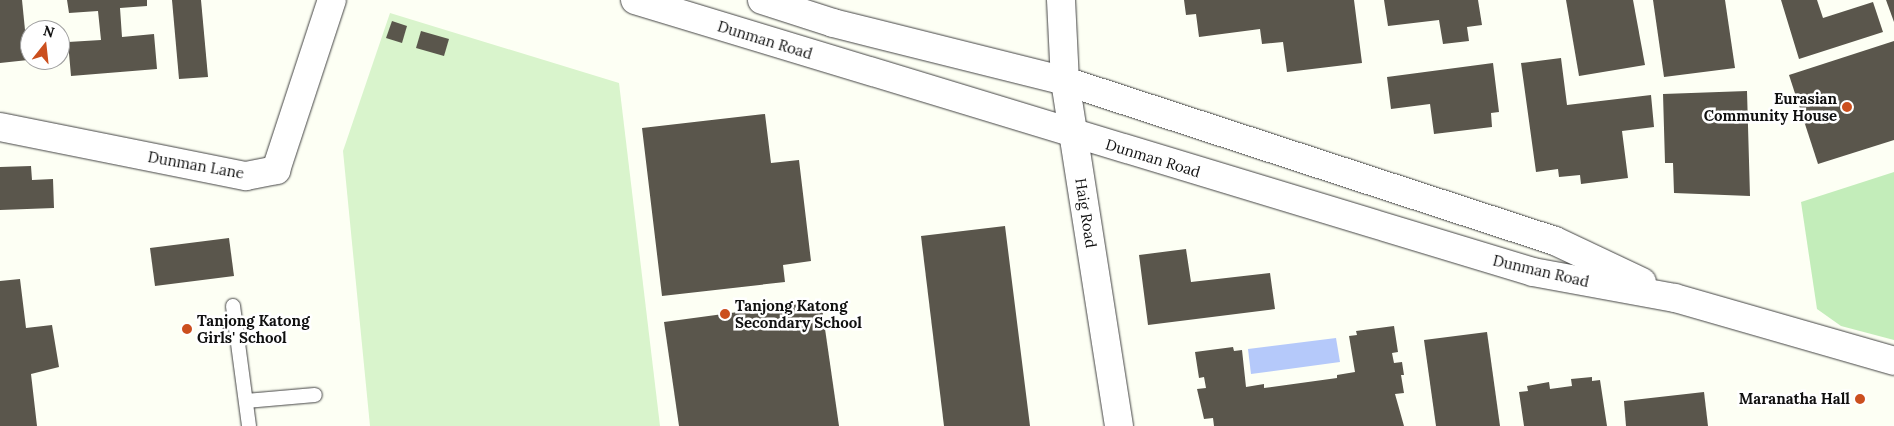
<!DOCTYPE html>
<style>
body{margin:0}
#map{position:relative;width:1894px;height:426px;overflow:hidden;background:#fdfff4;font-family:Lora,serif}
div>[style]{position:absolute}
.green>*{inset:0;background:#c3edba}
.pitch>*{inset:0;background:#d9f4cc}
.water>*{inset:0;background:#b5c9fa}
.building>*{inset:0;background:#5a564c}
.roads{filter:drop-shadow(0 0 1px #434343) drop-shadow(0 0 1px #434343)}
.service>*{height:14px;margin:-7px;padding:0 7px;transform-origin:7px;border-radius:7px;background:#fff}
.minor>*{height:28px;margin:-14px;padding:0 14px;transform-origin:14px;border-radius:14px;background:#fff}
.tertiary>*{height:28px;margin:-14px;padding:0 14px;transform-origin:14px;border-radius:14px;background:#fff}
.dots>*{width:14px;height:14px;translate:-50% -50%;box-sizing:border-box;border:2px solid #fff;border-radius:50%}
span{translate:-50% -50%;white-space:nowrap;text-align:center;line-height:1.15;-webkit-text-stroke:5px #fff;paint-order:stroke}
.street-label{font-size:15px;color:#101010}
.poi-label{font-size:15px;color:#101010;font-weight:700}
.right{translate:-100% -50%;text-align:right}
.left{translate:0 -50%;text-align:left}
.north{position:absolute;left:20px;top:20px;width:50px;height:50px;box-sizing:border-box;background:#fff;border:1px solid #9f9f9f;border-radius:50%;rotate:16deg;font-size:14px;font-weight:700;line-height:20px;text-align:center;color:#101010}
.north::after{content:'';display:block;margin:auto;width:18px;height:22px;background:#cb4f1e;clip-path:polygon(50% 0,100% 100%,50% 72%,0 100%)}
</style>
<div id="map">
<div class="green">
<div style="clip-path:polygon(1894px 172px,1894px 340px,1841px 326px,1817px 309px,1801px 202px)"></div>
</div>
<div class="pitch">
<div style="clip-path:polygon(390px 13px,619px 83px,660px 426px,370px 426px,343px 151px)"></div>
</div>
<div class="water">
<div style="clip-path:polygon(1336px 338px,1340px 362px,1251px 374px,1248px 349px)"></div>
</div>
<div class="building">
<div style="clip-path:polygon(0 0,22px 0,28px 60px,0 63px)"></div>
<div style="clip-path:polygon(67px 0,147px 0,147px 6px,120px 8px,122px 37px,154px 34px,157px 69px,71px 76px,68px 42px,101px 40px,98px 11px,69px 13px)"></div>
<div style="clip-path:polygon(172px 0,201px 0,208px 77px,179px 79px)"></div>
<div style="clip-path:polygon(1184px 0,1354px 0,1362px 63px,1287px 72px,1283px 42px,1262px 44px,1260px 29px,1199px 37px,1196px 14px,1186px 15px)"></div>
<div style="clip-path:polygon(1384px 0,1478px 0,1482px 25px,1467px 27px,1469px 41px,1443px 44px,1439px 20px,1388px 26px)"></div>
<div style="clip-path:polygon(1566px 0,1633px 0,1645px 65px,1579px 76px)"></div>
<div style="clip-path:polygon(1653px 0,1725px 0,1735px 68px,1664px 77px)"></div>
<div style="clip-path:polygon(1781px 0,1817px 0,1823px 18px,1873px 2px,1883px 32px,1799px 59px)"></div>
<div style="clip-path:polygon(1886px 0,1894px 0,1894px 22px)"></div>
<div style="clip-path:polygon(392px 21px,407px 26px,402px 43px,386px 38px)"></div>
<div style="clip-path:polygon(421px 31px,449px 39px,444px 56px,416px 48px)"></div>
<div style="clip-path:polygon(1894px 41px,1894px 140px,1818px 164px,1789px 75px)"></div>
<div style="clip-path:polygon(1561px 58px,1567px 105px,1651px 95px,1654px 127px,1622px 131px,1628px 178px,1581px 184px,1580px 175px,1559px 177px,1558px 169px,1536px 172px,1521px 63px)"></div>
<div style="clip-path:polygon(1493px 63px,1499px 112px,1491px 113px,1492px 127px,1434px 134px,1430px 104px,1391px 109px,1387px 77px)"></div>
<div style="clip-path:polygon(1747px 91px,1750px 196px,1674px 193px,1673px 163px,1665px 163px,1663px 94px)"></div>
<div style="clip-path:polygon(765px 114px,771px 163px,799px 160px,811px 261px,783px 265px,785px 282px,662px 296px,642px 128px)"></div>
<div style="clip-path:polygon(31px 166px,32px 180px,53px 179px,54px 208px,0 210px,0 167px)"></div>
<div style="clip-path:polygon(1005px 226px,1030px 426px,944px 426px,921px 236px)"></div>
<div style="clip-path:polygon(229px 238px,234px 276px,155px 286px,150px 248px)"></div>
<div style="clip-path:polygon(1186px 249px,1191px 282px,1270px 273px,1275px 309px,1148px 325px,1139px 255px)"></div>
<div style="clip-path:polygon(20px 279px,26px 328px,52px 325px,59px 367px,31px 374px,37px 426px,0 426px,0 281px)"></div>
<div style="clip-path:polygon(821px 301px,839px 426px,679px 426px,664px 322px)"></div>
<div style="clip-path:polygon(1394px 326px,1398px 352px,1392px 353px,1394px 363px,1402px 362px,1404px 375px,1401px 375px,1404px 393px,1395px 394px,1404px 426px,1214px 426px,1213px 418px,1204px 419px,1197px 389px,1206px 388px,1204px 377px,1199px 378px,1195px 352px,1233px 347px,1234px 351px,1242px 350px,1246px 387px,1264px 384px,1264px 388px,1337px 378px,1337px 375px,1355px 372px,1349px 336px,1357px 335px,1356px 331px)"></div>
<div style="clip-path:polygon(1487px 332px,1500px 426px,1436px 426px,1424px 340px)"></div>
<div style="clip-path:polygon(1592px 377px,1592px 381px,1600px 380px,1607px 426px,1524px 426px,1519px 392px,1528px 391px,1527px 386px,1549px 382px,1550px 389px,1572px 386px,1571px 379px)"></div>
<div style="clip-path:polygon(1704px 392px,1708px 426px,1626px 426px,1624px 401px)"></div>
</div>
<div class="roads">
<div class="service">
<div style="left:233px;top:306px;width:121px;rotate:82.4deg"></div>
<div style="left:246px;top:401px;width:69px;rotate:-5deg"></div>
</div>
<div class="minor">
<div style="left:0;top:127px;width:251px;rotate:11.3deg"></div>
<div style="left:246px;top:176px;width:31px;rotate:-11deg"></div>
<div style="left:276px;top:170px;width:179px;rotate:-71.8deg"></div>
</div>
<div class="tertiary">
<div style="left:635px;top:0;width:938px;rotate:16.85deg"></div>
<div style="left:1533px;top:272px;width:144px;rotate:10.4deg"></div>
<div style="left:1675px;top:298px;width:228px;rotate:16deg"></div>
<div style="left:762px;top:0;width:75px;rotate:17.9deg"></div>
<div style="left:833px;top:23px;width:239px;rotate:14deg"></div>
<div style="left:1065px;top:81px;width:515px;rotate:18.08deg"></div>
<div style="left:1555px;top:241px;width:96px;rotate:25.2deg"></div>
<div style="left:1061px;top:0;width:81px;rotate:87.2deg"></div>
<div style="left:1065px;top:81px;width:349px;rotate:81.1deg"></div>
</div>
</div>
<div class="dots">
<div style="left:1847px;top:107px;background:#cb4f1e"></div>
<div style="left:725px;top:314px;background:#cb4f1e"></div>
<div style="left:187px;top:329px;background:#cb4f1e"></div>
<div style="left:1860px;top:399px;background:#cb4f1e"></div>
</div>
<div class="street-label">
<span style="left:765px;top:40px;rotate:17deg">Dunman Road</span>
<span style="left:1153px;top:158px;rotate:17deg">Dunman Road</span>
<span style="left:196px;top:165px;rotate:10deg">Dunman Lane</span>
<span style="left:1086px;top:213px;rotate:81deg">Haig Road</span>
<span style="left:1541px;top:271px;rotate:13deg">Dunman Road</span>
</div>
<div class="poi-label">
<span class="right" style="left:1837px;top:107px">Eurasian<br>Community House</span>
<span class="left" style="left:735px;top:314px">Tanjong Katong<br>Secondary School</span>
<span class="left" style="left:197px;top:329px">Tanjong Katong<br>Girls' School</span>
<span class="right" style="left:1850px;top:399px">Maranatha Hall</span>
</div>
<div class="north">N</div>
</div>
